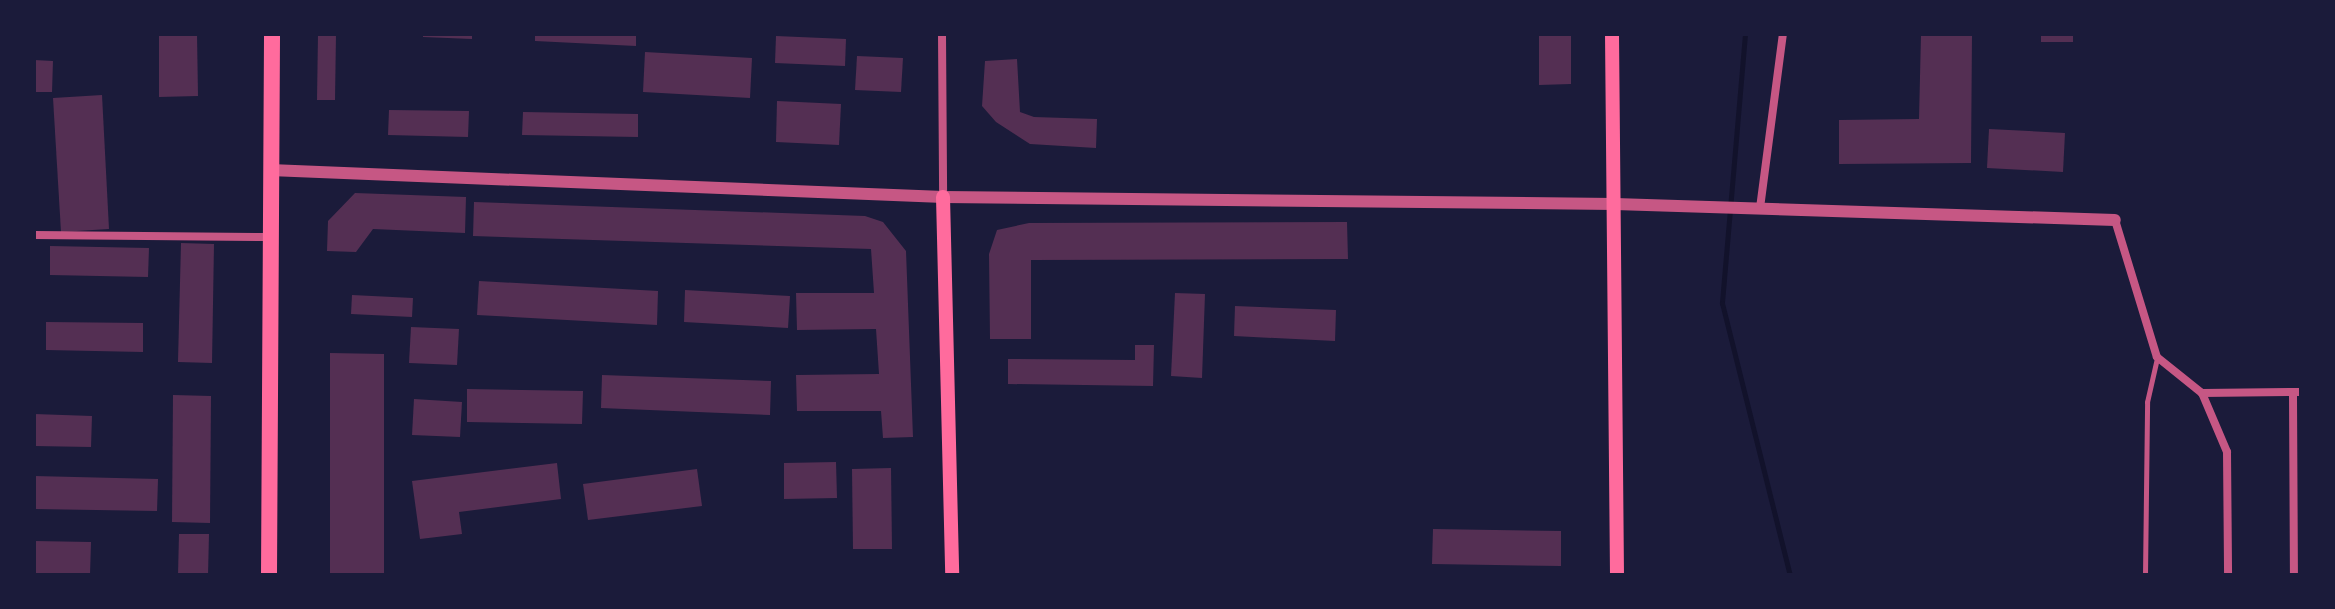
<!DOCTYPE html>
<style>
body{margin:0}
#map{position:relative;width:2335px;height:609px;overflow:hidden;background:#1b1b3a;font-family:"Alegreya Sans",sans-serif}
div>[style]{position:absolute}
.stream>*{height:5px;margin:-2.5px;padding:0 2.5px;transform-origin:2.5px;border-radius:2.5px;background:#12122b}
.building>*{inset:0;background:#542f53}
.service>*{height:5px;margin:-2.5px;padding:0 2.5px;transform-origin:2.5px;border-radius:2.5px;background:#c65784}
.minor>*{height:8px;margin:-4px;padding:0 4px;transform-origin:4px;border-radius:4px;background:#c65784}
.tertiary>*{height:12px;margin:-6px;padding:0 6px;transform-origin:6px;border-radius:6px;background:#c65784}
.secondary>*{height:14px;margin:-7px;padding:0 7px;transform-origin:7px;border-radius:7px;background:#ff6b9d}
.primary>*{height:16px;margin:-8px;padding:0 8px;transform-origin:8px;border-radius:8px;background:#ff6b9d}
span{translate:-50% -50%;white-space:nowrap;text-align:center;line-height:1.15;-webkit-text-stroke:6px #1b1b3a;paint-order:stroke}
.frame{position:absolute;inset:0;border:36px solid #1b1b3a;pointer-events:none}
</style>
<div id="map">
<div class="stream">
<div style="left:1745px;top:34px;width:270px;rotate:94.9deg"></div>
<div style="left:1722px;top:303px;width:280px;rotate:76deg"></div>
</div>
<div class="building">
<div style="clip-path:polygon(159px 34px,197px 34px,198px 96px,159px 97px)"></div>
<div style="clip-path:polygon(318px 34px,336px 34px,335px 100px,317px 100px)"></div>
<div style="clip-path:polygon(423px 34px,472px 34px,472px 39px,423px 37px)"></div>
<div style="clip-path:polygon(535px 34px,636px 34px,636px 46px,535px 41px)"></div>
<div style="clip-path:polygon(1539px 34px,1571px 34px,1571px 84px,1539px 85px)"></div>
<div style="clip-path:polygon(1921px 34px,1972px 34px,1971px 163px,1839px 164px,1839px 120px,1919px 119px)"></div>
<div style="clip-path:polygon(2041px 34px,2073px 34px,2073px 42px,2041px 42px)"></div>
<div style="clip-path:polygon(776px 36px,846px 39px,845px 66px,775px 63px)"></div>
<div style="clip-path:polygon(645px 52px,752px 58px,750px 98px,643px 92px)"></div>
<div style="clip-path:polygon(857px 56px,903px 58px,901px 92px,855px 90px)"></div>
<div style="clip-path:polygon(1017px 59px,1020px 112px,1034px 117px,1097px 119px,1096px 148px,1030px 144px,996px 122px,982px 106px,985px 61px)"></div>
<div style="clip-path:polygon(34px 60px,53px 61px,52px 92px,34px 92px)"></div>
<div style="clip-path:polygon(102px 95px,109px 229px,61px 232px,53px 98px)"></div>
<div style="clip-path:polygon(777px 101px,841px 104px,839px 145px,776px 142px)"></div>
<div style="clip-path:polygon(389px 110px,469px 111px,468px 137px,388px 135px)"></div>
<div style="clip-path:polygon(523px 112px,638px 114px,638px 137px,522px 135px)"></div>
<div style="clip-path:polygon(1989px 129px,2065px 133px,2063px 172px,1987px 168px)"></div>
<div style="clip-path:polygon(355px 193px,466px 197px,465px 233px,373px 229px,356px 252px,327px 251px,328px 221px)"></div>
<div style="clip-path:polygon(474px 202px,865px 216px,883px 222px,906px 251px,913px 437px,883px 438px,881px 411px,797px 411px,796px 375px,879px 374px,876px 329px,797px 330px,796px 293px,874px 293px,871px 249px,473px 236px)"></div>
<div style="clip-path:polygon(1347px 222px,1348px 259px,1031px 260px,1031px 339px,990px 339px,989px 254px,997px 230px,1029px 223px)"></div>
<div style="clip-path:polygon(181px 243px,214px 244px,212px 363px,178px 362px)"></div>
<div style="clip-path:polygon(50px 246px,149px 248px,148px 277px,50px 275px)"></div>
<div style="clip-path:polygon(479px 281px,658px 291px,657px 325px,477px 315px)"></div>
<div style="clip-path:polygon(685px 290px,790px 296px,788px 328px,684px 322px)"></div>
<div style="clip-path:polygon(1175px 293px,1205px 294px,1202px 378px,1171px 376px)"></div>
<div style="clip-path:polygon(352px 295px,413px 298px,412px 317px,351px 314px)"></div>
<div style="clip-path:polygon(1235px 306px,1336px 310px,1335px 341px,1234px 336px)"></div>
<div style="clip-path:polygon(46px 322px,143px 323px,143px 352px,46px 350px)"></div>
<div style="clip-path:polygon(411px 327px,459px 329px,457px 365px,409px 363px)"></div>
<div style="clip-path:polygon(1135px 345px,1154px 345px,1153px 386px,1008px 384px,1008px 359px,1135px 360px)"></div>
<div style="clip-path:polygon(330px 353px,384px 354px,384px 575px,330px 575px)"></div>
<div style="clip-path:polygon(602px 375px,771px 381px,770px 415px,601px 408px)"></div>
<div style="clip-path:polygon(467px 389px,583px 391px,582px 424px,467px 422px)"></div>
<div style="clip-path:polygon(173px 395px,211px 396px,210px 523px,172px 522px)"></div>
<div style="clip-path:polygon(414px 399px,462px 402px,460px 437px,412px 435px)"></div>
<div style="clip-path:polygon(34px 414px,92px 416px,91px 447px,34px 446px)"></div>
<div style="clip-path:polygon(836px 462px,837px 498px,784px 499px,784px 463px)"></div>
<div style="clip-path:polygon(557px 463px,561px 499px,459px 512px,462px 534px,420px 539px,412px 481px)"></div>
<div style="clip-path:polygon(891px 468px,892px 549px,853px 549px,852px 469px)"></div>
<div style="clip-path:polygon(697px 469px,702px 506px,588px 520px,583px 484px)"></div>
<div style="clip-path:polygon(34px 476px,158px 479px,157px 511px,34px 509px)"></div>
<div style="clip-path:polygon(1433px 529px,1561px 531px,1561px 566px,1432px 564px)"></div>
<div style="clip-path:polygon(179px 534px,209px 534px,208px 575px,178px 575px)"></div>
<div style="clip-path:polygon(34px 541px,91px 542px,90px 575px,34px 575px)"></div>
</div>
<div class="service">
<div style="left:2145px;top:575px;width:173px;rotate:-89.3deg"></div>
<div style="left:2147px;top:402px;width:45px;rotate:-77.2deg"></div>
</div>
<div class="minor">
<div style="left:942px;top:34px;width:163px;rotate:89.6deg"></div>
<div style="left:1760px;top:208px;width:176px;rotate:-82.5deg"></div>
<div style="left:2115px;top:220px;width:143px;rotate:73deg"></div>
<div style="left:2157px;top:357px;width:58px;rotate:38.7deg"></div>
<div style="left:2202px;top:393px;width:64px;rotate:67deg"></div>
<div style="left:2227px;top:452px;width:123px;rotate:89.5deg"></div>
<div style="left:34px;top:235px;width:236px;rotate:0.5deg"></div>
<div style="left:2202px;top:393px;width:99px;rotate:-0.6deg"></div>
<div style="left:2293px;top:396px;width:179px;rotate:89.7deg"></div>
</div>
<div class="tertiary">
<div style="left:270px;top:170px;width:674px;rotate:2.3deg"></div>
<div style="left:943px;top:197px;width:672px;rotate:0.6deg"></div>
<div style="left:1615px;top:204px;width:500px;rotate:1.83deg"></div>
</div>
<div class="secondary">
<div style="left:1612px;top:34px;width:541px;rotate:89.47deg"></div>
<div style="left:943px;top:197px;width:378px;rotate:88.6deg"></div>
</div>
<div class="primary">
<div style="left:269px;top:575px;width:541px;rotate:-89.68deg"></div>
</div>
<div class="frame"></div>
</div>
